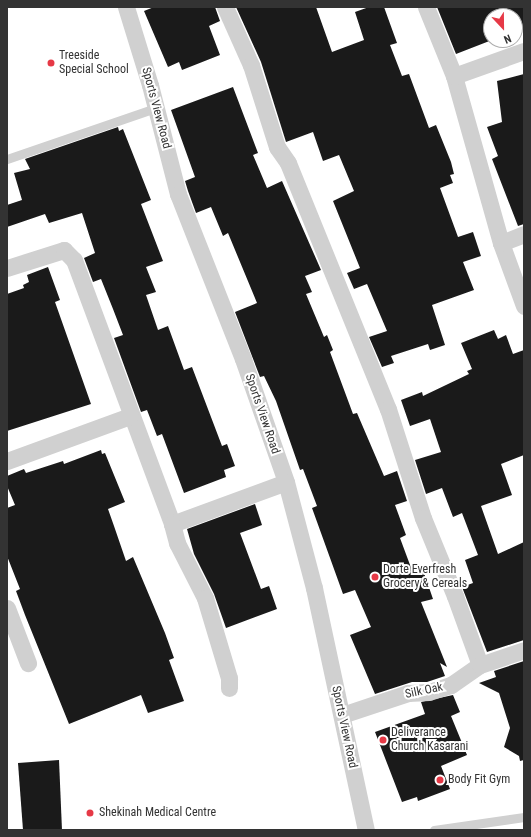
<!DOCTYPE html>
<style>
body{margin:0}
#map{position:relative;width:531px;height:837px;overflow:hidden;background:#fff;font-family:"Roboto Condensed",sans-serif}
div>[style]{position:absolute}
.building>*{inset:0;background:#1a1a1a}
.lane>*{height:9px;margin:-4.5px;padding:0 4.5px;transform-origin:4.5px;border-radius:4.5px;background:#d0d0d0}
.street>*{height:17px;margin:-8.5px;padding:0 8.5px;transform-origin:8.5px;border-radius:8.5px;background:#d0d0d0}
.dots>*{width:11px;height:11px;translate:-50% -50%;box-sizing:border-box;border:2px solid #fff;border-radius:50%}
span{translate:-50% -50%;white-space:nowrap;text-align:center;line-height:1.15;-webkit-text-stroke:4px #fff;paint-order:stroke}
.poi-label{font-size:12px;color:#333}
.left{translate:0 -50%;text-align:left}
.street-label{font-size:12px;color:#333}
.frame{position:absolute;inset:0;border:8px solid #333;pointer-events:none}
.north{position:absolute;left:483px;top:8px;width:40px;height:40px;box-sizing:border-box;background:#fff;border:1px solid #adadad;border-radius:50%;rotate:158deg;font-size:11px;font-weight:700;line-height:16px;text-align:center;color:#333}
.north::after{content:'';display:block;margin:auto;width:14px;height:18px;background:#e63946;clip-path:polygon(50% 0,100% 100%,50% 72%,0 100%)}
</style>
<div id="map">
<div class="building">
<div style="clip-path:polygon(154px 7px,215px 7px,220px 21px,209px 26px,220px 55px,182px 70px,179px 62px,168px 67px,144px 11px)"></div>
<div style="clip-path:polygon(236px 7px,316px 7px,332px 52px,364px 40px,355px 12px,369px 7px,384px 7px,397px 43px,390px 45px,402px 76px,409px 74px,429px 128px,436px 125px,451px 162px,454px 174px,450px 175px,453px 183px,440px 188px,458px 237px,473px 232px,481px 256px,463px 262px,474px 290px,432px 305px,445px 345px,430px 350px,428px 344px,391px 356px,394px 363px,382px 367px,369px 337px,387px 331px,367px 284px,354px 289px,347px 273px,360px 268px,333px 201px,354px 191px,339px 155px,323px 161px,313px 132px,286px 142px,261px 62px)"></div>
<div style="clip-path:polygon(437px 7px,524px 7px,524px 28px,515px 31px,515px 16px,491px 16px,492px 40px,456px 54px)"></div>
<div style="clip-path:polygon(524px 74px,524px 224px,518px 226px,492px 159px,498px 156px,487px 127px,502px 122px,497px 81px)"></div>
<div style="clip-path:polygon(233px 87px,258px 153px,253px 155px,267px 188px,282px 181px,321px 270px,305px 276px,312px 292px,306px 294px,324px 337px,327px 335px,333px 350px,330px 352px,353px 414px,357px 413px,384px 476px,397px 471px,407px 501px,395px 505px,406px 535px,400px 538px,413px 573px,423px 570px,433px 599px,421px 602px,447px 667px,440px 663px,445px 676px,427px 682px,412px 682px,375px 694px,350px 635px,371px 627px,355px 590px,343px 594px,312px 508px,317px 506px,303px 469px,300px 470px,276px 401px,264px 376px,260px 377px,235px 312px,257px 303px,228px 233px,223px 236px,211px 207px,196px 213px,188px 191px,185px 181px,195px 177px,171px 110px)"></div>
<div style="clip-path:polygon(118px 127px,119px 131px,123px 129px,151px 200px,141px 204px,163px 261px,146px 267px,156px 292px,146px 295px,158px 330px,168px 326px,184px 370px,192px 367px,222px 446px,227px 444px,235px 466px,224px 470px,226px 477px,184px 493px,162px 434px,157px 436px,147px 410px,141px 412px,114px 338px,123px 335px,113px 309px,101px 279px,93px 282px,84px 258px,95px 253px,82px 213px,49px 223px,45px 214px,7px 227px,7px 205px,22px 200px,14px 173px,30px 169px,25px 159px)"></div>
<div style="clip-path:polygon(48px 267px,60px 300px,55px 302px,91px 404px,7px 431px,7px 294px,24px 288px,23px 285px,29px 282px,27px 275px)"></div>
<div style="clip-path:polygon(494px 330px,498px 339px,506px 335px,513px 354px,524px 350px,524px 455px,501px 464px,512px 495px,481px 506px,498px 554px,524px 542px,524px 640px,487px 652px,462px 587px,473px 583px,465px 560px,478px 555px,462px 513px,453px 517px,442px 488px,426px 494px,415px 460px,441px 452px,430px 419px,410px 426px,401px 400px,422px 392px,423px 396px,469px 374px,467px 371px,472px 369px,461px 343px)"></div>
<div style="clip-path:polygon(101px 450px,102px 454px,105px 453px,125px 502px,108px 509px,114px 526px,126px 561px,133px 557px,165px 633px,174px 658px,169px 660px,184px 701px,148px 713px,141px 695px,69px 724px,25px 615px,16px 591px,20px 589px,7px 556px,7px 508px,15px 505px,7px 486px,7px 476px,24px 469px,26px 473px,63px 461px,64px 464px)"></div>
<div style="clip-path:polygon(255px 504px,262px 525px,240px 533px,261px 589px,269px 586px,277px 609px,226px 628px,214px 594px,194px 554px,187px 529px)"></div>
<div style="clip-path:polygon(524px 661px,524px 760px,520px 761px,519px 756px,504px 747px,510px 728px,499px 693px,479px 683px,496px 677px,494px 671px)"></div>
<div style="clip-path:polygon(453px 695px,460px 712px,451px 716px,467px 755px,441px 766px,450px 789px,418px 801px,417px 797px,402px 802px,375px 732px,425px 714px,421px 702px)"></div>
<div style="clip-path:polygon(59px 760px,62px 830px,23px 830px,18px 763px)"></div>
</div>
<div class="lane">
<div style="left:7px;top:159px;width:157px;rotate:-19deg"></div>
<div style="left:434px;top:830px;width:91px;rotate:-8.2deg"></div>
</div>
<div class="street">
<div style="left:126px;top:7px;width:82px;rotate:72.9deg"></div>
<div style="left:150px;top:85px;width:113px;rotate:75.6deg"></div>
<div style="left:178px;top:194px;width:177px;rotate:68.5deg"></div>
<div style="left:243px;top:359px;width:130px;rotate:70.7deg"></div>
<div style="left:286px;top:482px;width:110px;rotate:75.2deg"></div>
<div style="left:314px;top:588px;width:248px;rotate:77.9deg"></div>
<div style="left:225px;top:7px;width:64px;rotate:65.9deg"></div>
<div style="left:251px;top:65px;width:86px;rotate:72.4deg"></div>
<div style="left:277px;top:147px;width:19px;rotate:55deg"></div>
<div style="left:288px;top:163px;width:266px;rotate:67.9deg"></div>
<div style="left:388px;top:409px;width:114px;rotate:72.2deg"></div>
<div style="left:423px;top:518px;width:84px;rotate:67.7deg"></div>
<div style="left:455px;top:596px;width:73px;rotate:70.1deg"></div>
<div style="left:426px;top:7px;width:74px;rotate:67.9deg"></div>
<div style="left:454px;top:76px;width:173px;rotate:74.3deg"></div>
<div style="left:501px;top:243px;width:67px;rotate:69.9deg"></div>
<div style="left:454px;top:76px;width:74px;rotate:-19.7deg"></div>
<div style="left:501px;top:243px;width:25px;rotate:-21deg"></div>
<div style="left:7px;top:268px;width:60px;rotate:-17.5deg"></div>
<div style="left:64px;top:250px;width:14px;rotate:45deg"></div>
<div style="left:74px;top:260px;width:282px;rotate:69.6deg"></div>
<div style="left:172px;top:524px;width:121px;rotate:-20.2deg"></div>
<div style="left:7px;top:461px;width:131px;rotate:-20.1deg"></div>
<div style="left:172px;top:524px;width:20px;rotate:75deg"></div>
<div style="left:177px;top:543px;width:62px;rotate:63deg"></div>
<div style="left:205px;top:598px;width:84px;rotate:73.3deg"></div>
<div style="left:229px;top:678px;width:10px;rotate:90deg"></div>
<div style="left:7px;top:608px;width:59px;rotate:69.1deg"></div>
<div style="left:342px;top:715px;width:70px;rotate:-18.4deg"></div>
<div style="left:408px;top:693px;width:21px;rotate:-3deg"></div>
<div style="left:429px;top:692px;width:23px;rotate:-18deg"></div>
<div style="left:451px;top:685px;width:35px;rotate:-35deg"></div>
<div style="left:480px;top:665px;width:46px;rotate:-18.8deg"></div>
</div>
<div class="dots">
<div style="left:51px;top:63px;background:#e63946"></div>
<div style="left:375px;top:577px;background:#e63946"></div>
<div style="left:383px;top:740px;background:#e63946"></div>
<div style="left:440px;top:780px;background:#e63946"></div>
<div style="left:90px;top:813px;background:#e63946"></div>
</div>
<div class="poi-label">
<span class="left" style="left:59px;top:63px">Treeside<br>Special School</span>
<span class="left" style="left:383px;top:577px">Dorte Everfresh<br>Grocery &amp; Cereals</span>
<span class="left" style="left:391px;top:740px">Deliverance<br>Church Kasarani</span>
<span class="left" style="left:448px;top:780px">Body Fit Gym</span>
<span class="left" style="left:99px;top:813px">Shekinah Medical Centre</span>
</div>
<div class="street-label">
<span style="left:156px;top:108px;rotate:75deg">Sports View Road</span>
<span style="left:262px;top:414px;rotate:71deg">Sports View Road</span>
<span style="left:424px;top:691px;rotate:-12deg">Silk Oak</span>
<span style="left:344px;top:727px;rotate:78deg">Sports View Road</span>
</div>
<div class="frame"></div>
<div class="north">N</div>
</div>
